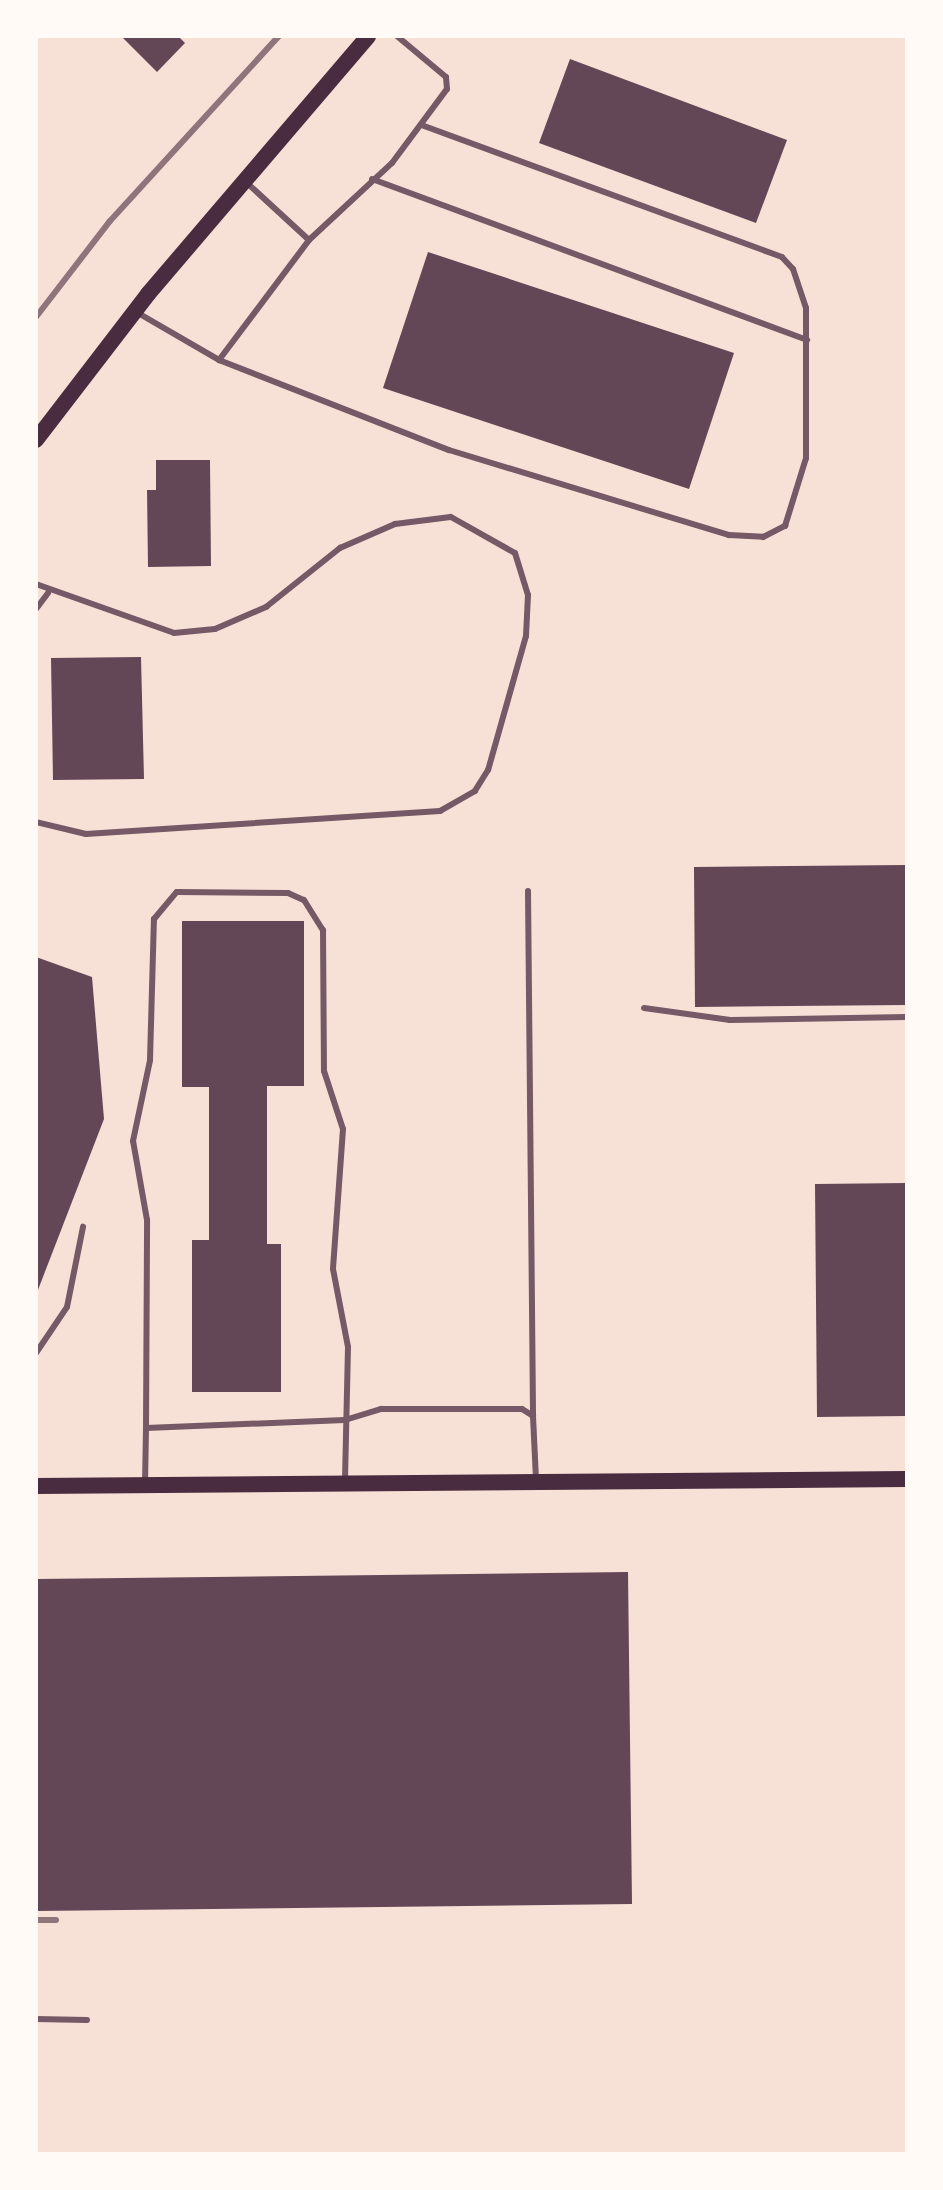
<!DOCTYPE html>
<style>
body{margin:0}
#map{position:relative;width:943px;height:2190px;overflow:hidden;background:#f7e1d7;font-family:Cabin,sans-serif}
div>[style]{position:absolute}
.building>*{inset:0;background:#644757}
.service>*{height:6px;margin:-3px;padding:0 3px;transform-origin:3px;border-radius:3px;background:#755966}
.secondary>*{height:16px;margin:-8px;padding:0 8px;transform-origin:8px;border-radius:8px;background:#4a2c40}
.rail>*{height:6px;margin:-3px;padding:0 3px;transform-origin:3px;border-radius:3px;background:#8f747c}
span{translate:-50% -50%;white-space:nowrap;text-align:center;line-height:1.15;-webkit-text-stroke:7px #fffaf5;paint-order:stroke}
.frame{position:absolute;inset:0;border:38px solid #fffaf5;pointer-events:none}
</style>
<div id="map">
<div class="building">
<div style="clip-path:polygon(121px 36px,178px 36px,185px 43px,157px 72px)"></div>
<div style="clip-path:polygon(570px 59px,787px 140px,756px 223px,539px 143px)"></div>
<div style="clip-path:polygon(428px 252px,734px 353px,689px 489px,383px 388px)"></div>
<div style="clip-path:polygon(156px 460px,210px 460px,211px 566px,148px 567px,147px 490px,156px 490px)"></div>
<div style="clip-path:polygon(141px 657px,144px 779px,53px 780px,51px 658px)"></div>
<div style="clip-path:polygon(907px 865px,907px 1005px,695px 1007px,694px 867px)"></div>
<div style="clip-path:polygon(182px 921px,304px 921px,304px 1086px,267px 1086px,267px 1244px,281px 1244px,281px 1392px,192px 1392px,192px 1240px,209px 1240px,209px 1087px,182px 1087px)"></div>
<div style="clip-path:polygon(36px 957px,92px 977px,104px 1119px,36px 1295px)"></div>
<div style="clip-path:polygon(907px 1183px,907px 1416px,817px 1417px,815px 1184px)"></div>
<div style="clip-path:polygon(628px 1572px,632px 1904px,36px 1911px,36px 1579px)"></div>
</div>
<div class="service">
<div style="left:372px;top:179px;width:464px;rotate:20.3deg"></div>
<div style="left:309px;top:240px;width:113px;rotate:-42.9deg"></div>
<div style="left:392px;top:163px;width:92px;rotate:-53.4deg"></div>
<div style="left:447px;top:89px;width:12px;rotate:-95deg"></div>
<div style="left:446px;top:77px;width:64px;rotate:-140.1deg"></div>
<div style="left:138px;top:313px;width:94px;rotate:30.1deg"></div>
<div style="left:219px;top:360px;width:150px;rotate:-53.1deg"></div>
<div style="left:309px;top:240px;width:84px;rotate:-137.4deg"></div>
<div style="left:219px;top:360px;width:247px;rotate:21.4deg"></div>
<div style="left:449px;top:450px;width:293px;rotate:16.9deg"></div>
<div style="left:729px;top:535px;width:34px;rotate:3deg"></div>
<div style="left:763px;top:537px;width:25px;rotate:-27deg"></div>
<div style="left:785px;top:526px;width:71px;rotate:-72.8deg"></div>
<div style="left:806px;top:458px;width:150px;rotate:-90deg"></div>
<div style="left:806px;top:308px;width:41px;rotate:-108.4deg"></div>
<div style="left:793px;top:269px;width:16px;rotate:-133deg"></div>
<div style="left:782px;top:257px;width:384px;rotate:-159.9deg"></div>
<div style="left:36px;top:584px;width:146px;rotate:19.5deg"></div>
<div style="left:174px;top:633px;width:41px;rotate:-5.6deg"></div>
<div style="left:215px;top:629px;width:56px;rotate:-23.3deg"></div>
<div style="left:266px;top:607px;width:95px;rotate:-38.6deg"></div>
<div style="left:340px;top:548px;width:60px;rotate:-23.6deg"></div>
<div style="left:395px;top:524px;width:56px;rotate:-7.1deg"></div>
<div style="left:451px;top:517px;width:73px;rotate:29.4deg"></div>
<div style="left:515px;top:553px;width:44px;rotate:72.8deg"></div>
<div style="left:528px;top:595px;width:41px;rotate:92.8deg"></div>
<div style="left:526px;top:636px;width:139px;rotate:105.8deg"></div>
<div style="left:488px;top:770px;width:25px;rotate:122deg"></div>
<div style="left:475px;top:791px;width:40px;rotate:150.3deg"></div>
<div style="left:440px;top:811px;width:355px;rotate:176.3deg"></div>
<div style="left:86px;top:834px;width:51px;rotate:-166.5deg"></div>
<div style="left:36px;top:609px;width:20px;rotate:-53deg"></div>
<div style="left:528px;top:891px;width:525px;rotate:89.45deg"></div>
<div style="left:644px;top:1008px;width:87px;rotate:7.9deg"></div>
<div style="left:730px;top:1020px;width:177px;rotate:-1deg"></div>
<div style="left:36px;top:1353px;width:55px;rotate:-56deg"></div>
<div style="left:67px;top:1307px;width:82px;rotate:-78.7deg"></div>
<div style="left:146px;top:1428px;width:208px;rotate:-89.7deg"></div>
<div style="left:147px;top:1220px;width:80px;rotate:-100deg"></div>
<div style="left:133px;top:1141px;width:83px;rotate:-78.1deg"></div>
<div style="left:150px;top:1060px;width:141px;rotate:-88.4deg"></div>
<div style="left:154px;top:919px;width:35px;rotate:-50deg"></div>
<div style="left:177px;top:892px;width:111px;rotate:0.5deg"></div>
<div style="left:288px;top:893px;width:17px;rotate:24deg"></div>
<div style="left:304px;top:900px;width:36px;rotate:58deg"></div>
<div style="left:323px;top:930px;width:141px;rotate:89.6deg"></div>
<div style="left:324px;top:1071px;width:61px;rotate:71.9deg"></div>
<div style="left:343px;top:1129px;width:140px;rotate:94.1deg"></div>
<div style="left:333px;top:1269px;width:79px;rotate:79.1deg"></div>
<div style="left:348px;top:1347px;width:136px;rotate:91.3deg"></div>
<div style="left:145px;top:1485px;width:57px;rotate:-89deg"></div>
<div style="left:146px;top:1428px;width:199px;rotate:-2.3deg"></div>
<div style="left:345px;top:1420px;width:38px;rotate:-17deg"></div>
<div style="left:381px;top:1409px;width:141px"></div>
<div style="left:522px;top:1409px;width:13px;rotate:32deg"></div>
<div style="left:533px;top:1416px;width:64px;rotate:87.3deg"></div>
<div style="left:36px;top:2019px;width:51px;rotate:1.1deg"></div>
</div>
<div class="secondary">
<div style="left:36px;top:440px;width:184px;rotate:-52.5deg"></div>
<div style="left:148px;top:294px;width:339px;rotate:-49.5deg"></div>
<div style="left:36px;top:1486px;width:871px;rotate:-0.46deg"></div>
</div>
<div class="rail">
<div style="left:36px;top:317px;width:121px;rotate:-52.4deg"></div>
<div style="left:110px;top:221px;width:251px;rotate:-47.6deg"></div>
<div style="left:36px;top:1920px;width:20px"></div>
</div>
<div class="frame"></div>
</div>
